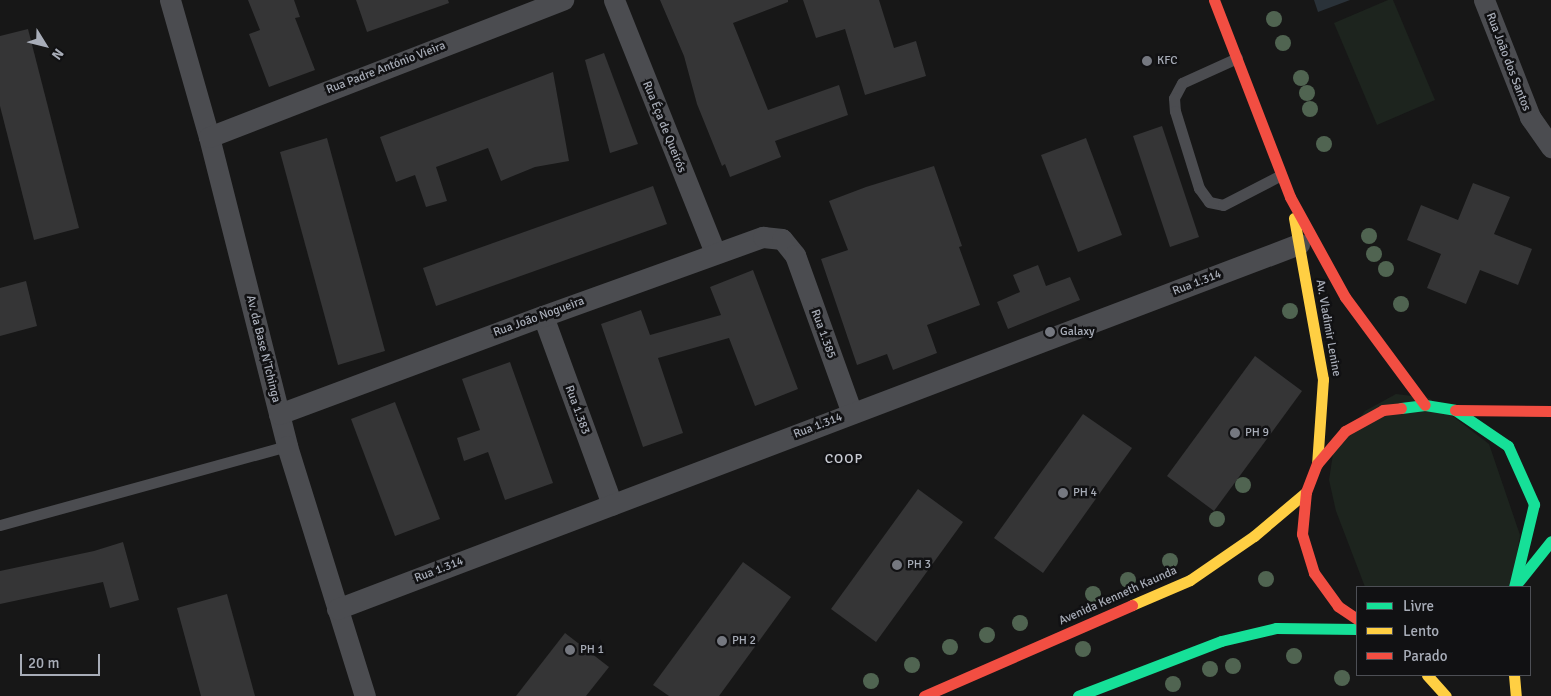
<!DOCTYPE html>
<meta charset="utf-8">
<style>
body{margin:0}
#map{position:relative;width:1551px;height:696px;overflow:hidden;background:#171717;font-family:Signika,sans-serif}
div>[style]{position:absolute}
.green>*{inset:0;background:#1d241e}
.water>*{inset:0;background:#2a3239}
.building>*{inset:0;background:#353536}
.lane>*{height:11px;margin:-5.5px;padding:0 5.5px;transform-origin:5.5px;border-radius:5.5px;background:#4b4c50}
.street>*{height:21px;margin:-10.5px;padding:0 10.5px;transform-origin:10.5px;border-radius:10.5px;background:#4b4c50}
.fast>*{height:11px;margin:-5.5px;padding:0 5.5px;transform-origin:5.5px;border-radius:5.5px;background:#16e098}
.slow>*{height:11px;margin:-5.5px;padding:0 5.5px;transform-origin:5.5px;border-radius:5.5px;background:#ffcf43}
.jam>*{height:11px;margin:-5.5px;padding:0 5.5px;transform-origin:5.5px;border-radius:5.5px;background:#f24e42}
.trees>*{width:16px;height:16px;margin:-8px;border-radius:50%;background:#506451}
.dots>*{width:14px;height:14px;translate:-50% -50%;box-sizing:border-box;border:2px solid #111113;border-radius:50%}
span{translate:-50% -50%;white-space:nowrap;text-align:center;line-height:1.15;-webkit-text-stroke:5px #111113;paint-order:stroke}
.poi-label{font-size:12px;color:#a8adb8}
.left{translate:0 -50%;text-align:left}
.street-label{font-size:12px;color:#a8adb8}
.neighbourhood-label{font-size:14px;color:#c9ccd4;letter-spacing:1px}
.legend{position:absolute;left:1356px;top:586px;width:175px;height:90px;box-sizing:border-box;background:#111113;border:1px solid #4d4f55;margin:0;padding:6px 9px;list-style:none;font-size:15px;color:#a8adb8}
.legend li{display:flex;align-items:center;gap:10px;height:25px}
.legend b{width:25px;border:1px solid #4d4f55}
.north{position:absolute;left:20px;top:20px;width:50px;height:50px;-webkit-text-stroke:4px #111113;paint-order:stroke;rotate:126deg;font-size:14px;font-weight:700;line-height:20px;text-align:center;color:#a8adb8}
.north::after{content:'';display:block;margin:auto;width:18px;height:22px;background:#a8adb8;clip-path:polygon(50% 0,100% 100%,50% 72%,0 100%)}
.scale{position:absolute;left:20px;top:654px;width:80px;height:22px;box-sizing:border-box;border:2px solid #a8adb8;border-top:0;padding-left:6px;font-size:15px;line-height:18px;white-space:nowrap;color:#a8adb8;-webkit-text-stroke:4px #111113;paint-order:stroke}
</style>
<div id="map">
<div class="green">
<div style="clip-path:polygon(1388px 0,1393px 0,1435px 100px,1377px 125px,1334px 23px)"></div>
<div style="clip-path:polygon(1396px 394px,1429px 398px,1489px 444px,1520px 535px,1512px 587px,1365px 587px,1336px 511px,1329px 480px,1333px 454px,1365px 411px)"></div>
</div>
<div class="water">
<div style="clip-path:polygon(1314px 0,1350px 0,1318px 12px)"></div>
</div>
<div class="building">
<div style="clip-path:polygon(248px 0,294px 0,300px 17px,295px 18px,315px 70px,269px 87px,249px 34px,260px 30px)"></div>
<div style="clip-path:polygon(356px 0,448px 0,449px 3px,367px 32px)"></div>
<div style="clip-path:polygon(660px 0,788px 0,788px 2px,733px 23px,768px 110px,839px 85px,848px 115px,775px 141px,781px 157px,730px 177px,725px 164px,722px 166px,697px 104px,684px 56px)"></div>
<div style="clip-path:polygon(803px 0,879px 0,894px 48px,916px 41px,926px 76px,865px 95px,845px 29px,816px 38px)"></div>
<div style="clip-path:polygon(28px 29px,79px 228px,34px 240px,0 106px,0 36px)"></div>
<div style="clip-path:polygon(604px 53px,638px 144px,610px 153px,585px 60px)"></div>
<div style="clip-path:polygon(553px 72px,569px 161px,535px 167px,501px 181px,488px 148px,436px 167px,447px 201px,426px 207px,415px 175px,396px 182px,380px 137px)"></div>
<div style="clip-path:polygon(1162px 126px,1199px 237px,1170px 247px,1133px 136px)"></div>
<div style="clip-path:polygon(327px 138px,385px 351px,338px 365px,280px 152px)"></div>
<div style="clip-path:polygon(1086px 138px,1122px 235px,1078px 252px,1041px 155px)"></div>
<div style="clip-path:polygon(934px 166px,962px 246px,959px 247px,980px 305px,927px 325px,937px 353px,893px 370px,887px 354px,857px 365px,821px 259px,848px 250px,829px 201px,866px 187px)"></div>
<div style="clip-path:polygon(1473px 183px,1510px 197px,1494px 234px,1532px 249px,1518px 285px,1480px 270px,1466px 304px,1427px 288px,1441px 254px,1407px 240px,1421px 205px,1458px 220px)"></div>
<div style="clip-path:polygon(653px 186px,667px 224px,436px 306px,423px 268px)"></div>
<div style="clip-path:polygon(1038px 265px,1046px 286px,1070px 277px,1080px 300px,1008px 329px,997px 302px,1020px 292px,1013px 275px)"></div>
<div style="clip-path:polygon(753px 270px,798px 389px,755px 406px,729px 338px,658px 358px,683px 433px,643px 447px,601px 324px,641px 310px,650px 335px,721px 315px,710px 287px)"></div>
<div style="clip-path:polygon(26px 281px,37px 326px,0 336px,0 288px)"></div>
<div style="clip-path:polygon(1255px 356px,1302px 391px,1214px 511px,1167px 476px)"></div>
<div style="clip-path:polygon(510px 362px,553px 483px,505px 500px,488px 452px,464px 461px,457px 438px,480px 430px,462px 379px)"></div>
<div style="clip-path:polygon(395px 402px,440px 519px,395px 536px,351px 419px)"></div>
<div style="clip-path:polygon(1083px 414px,1132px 448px,1043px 573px,994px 538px)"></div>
<div style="clip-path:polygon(918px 489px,963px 522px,876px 642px,831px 609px)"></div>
<div style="clip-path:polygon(123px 542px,139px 600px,110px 608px,103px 582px,0 604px,0 571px,94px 551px)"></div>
<div style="clip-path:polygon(743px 562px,791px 597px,719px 696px,669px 696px,653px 685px)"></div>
<div style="clip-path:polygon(227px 594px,255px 696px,201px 696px,177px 608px)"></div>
<div style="clip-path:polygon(565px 633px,609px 667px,586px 696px,516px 696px)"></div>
</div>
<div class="lane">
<div style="left:1237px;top:58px;width:60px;rotate:155.6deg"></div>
<div style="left:1182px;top:83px;width:17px;rotate:118deg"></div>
<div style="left:1174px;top:98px;width:13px;rotate:86deg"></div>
<div style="left:1175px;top:111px;width:81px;rotate:72.7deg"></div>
<div style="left:1199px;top:188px;width:17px;rotate:54deg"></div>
<div style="left:1209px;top:202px;width:14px;rotate:12deg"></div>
<div style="left:1223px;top:205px;width:65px;rotate:-27.3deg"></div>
<div style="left:0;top:525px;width:298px;rotate:-15.4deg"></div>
</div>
<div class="street">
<div style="left:170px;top:0;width:142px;rotate:74.1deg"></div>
<div style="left:209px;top:137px;width:319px;rotate:75.8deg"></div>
<div style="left:287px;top:446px;width:262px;rotate:72.7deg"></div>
<div style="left:614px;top:0;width:272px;rotate:68.2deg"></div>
<div style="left:1484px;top:0;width:126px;rotate:68.5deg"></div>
<div style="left:1530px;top:117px;width:37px;rotate:55deg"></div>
<div style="left:209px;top:137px;width:380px;rotate:-21.2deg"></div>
<div style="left:543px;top:316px;width:201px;rotate:69.9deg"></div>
<div style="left:279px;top:414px;width:282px;rotate:-20.4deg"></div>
<div style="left:543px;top:316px;width:234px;rotate:-19.8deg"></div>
<div style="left:763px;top:237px;width:19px;rotate:6deg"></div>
<div style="left:782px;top:239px;width:21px;rotate:51deg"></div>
<div style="left:795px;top:255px;width:168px;rotate:70.2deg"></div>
<div style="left:337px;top:609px;width:1029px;rotate:-20.78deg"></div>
</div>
<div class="fast">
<div style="left:1401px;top:408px;width:24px;rotate:-7deg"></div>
<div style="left:1425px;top:405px;width:30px;rotate:9deg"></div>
<div style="left:1455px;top:410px;width:64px;rotate:34.2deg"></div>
<div style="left:1508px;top:446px;width:64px;rotate:65.9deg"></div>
<div style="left:1534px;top:504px;width:85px;rotate:103.5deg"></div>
<div style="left:1519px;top:581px;width:51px;rotate:-51.3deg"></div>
<div style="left:1078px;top:696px;width:153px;rotate:-21deg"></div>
<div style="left:1221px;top:641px;width:57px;rotate:-13.3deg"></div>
<div style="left:1276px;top:628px;width:81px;rotate:0.7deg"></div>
</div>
<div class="slow">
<div style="left:1294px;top:218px;width:164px;rotate:79.8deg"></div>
<div style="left:1323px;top:379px;width:85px;rotate:94deg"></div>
<div style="left:1132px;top:605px;width:63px;rotate:-23.3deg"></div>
<div style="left:1190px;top:580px;width:78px;rotate:-34.5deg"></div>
<div style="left:1254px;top:536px;width:68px;rotate:-40.2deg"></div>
<div style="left:1427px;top:675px;width:28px;rotate:48deg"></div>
<div style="left:1514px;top:675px;width:21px;rotate:85deg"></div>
</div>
<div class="jam">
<div style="left:1214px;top:0;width:211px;rotate:68.9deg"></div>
<div style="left:1290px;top:197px;width:114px;rotate:61.2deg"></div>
<div style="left:1345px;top:297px;width:134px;rotate:53.5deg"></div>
<div style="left:1455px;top:410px;width:96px;rotate:0.6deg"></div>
<div style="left:1357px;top:619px;width:23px;rotate:-146deg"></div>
<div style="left:1338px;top:606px;width:41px;rotate:-126deg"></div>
<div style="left:1314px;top:573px;width:41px;rotate:-107.1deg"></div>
<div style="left:1302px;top:534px;width:42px;rotate:-84.6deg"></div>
<div style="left:1306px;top:492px;width:30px;rotate:-69deg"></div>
<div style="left:1317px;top:464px;width:43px;rotate:-49.7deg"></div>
<div style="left:1345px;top:431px;width:43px;rotate:-28.9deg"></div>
<div style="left:1383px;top:410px;width:18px;rotate:-6deg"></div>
<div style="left:924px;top:696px;width:227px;rotate:-23.6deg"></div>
</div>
<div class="trees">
<div style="left:1274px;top:19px"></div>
<div style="left:1283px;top:43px"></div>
<div style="left:1301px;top:78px"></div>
<div style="left:1307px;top:93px"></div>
<div style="left:1310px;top:109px"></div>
<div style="left:1324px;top:144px"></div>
<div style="left:1369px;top:236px"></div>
<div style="left:1374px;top:254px"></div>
<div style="left:1386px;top:269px"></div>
<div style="left:1401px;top:304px"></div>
<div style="left:1290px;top:311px"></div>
<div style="left:1243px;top:485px"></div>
<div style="left:1217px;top:519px"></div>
<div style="left:1170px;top:561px"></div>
<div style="left:1266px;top:579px"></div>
<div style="left:1128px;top:580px"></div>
<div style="left:1093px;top:594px"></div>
<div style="left:1020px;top:623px"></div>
<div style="left:987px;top:635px"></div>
<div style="left:950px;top:647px"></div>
<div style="left:1083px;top:649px"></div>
<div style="left:1294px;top:656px"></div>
<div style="left:912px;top:665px"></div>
<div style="left:1233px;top:666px"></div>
<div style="left:1210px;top:669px"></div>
<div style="left:1342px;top:678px"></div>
<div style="left:871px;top:681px"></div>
<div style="left:1173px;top:684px"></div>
</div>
<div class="dots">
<div style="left:1147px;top:61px;background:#757880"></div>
<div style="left:1050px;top:332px;background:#757880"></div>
<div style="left:1235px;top:433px;background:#757880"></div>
<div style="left:1063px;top:493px;background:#757880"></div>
<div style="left:897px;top:565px;background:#757880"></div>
<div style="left:722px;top:641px;background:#757880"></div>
<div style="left:570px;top:650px;background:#757880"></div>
</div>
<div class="poi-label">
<span class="left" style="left:1157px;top:61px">KFC</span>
<span class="left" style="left:1060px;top:332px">Galaxy</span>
<span class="left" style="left:1245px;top:433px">PH 9</span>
<span class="left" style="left:1073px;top:493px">PH 4</span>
<span class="left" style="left:907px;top:565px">PH 3</span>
<span class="left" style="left:732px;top:641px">PH 2</span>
<span class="left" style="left:580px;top:650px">PH 1</span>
</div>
<div class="street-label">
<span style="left:1508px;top:62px;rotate:69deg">Rua João dos Santos</span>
<span style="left:386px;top:68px;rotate:-21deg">Rua Padre António Vieira</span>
<span style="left:664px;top:127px;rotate:68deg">Rua Éça de Queirós</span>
<span style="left:1197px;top:283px;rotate:-21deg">Rua 1.314</span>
<span style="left:539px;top:317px;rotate:-20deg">Rua João Nogueira</span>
<span style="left:1328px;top:328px;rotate:80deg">Av. Vladimir Lenine</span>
<span style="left:823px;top:334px;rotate:70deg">Rua 1.385</span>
<span style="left:263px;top:349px;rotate:76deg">Av. da Base N'Tchinga</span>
<span style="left:577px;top:410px;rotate:70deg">Rua 1.383</span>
<span style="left:818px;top:426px;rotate:-21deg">Rua 1.314</span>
<span style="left:439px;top:570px;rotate:-21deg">Rua 1.314</span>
<span style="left:1118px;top:596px;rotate:-24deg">Avenida Kenneth Kaunda</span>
</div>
<div class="neighbourhood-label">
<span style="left:844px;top:459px">COOP</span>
</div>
<ul class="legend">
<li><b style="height:6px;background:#16e098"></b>Livre</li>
<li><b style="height:6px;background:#ffcf43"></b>Lento</li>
<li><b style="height:6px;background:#f24e42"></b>Parado</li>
</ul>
<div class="north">N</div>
<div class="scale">20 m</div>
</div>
